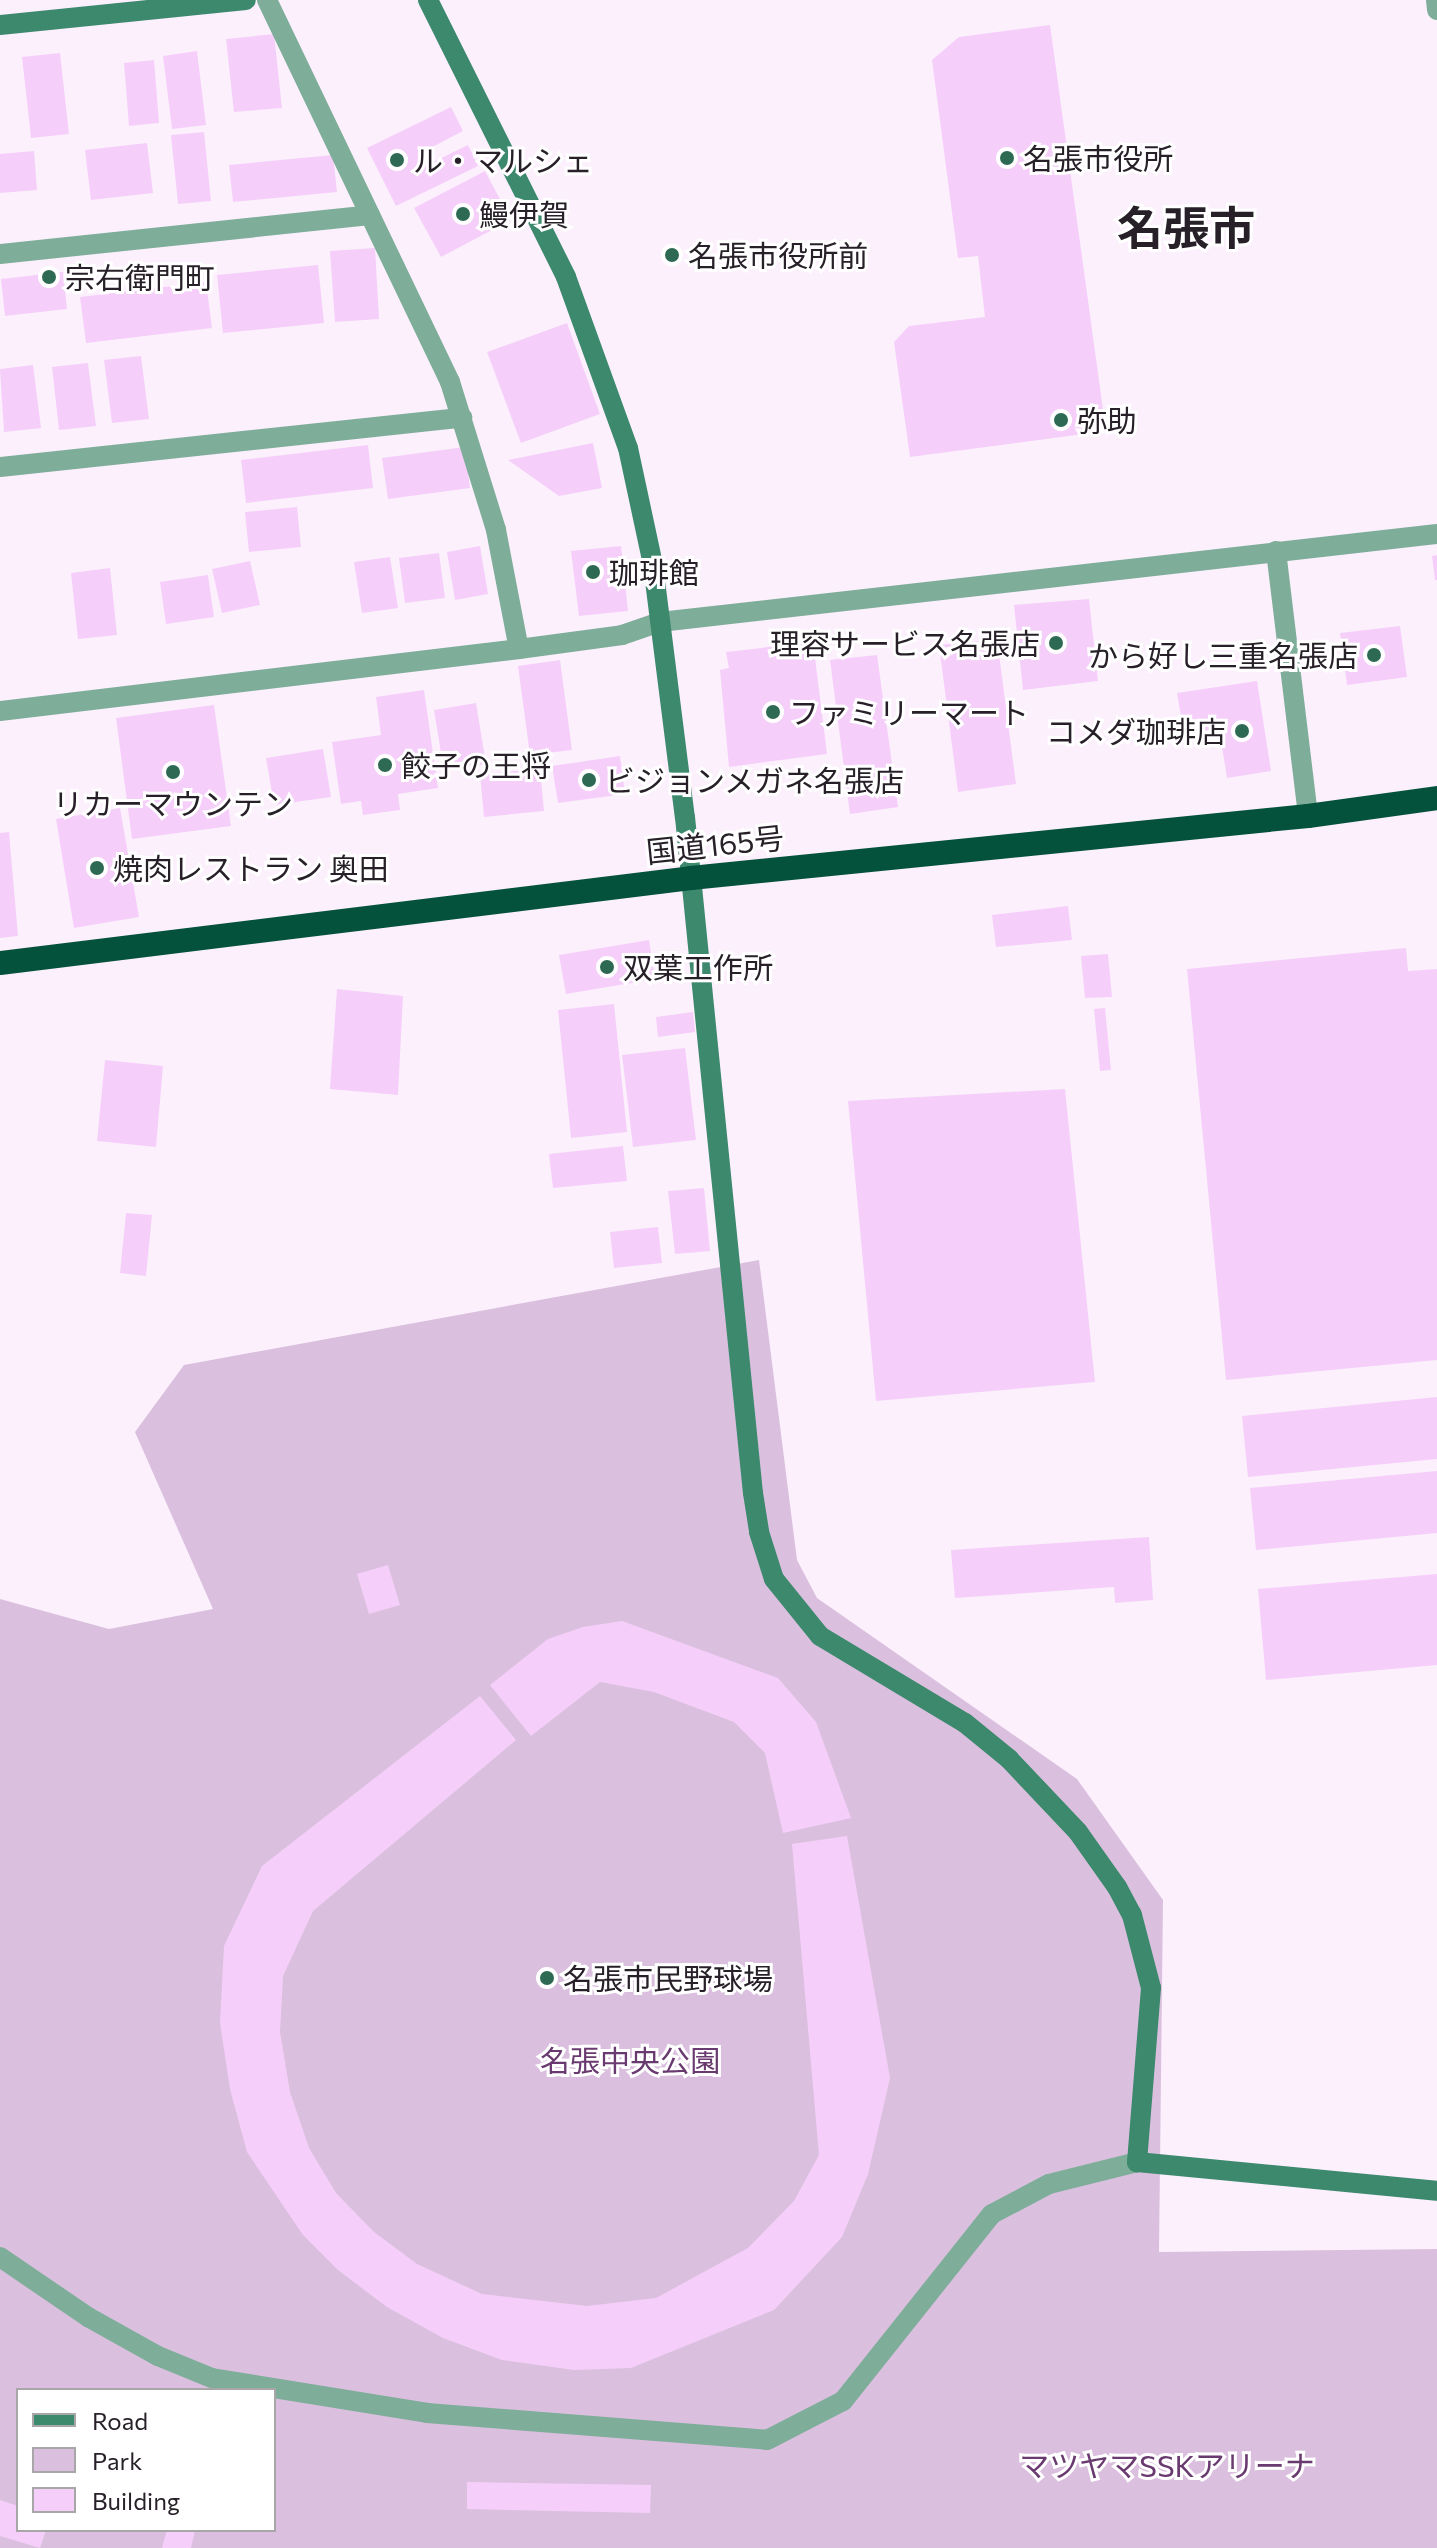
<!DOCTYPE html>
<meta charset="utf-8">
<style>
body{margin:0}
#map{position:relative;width:1437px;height:2548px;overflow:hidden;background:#fcf0fd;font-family:Commissioner,"Noto Sans JP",sans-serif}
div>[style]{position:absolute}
.green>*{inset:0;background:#dac0de}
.building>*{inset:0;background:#f5cffa}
.street>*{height:20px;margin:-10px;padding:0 10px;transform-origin:10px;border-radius:10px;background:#7ead99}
.secondary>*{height:20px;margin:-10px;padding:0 10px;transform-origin:10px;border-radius:10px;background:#3c896d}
.highway>*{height:24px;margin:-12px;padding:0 12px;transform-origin:12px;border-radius:12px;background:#04523b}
.dots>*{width:22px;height:22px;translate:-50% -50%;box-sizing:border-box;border:4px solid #fff;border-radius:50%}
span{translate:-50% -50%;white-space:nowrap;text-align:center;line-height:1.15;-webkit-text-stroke:6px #fff;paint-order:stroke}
.poi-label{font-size:30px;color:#272028}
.left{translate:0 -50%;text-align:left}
.right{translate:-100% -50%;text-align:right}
.street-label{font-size:30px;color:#272028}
.park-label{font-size:30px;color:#693a6f}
.town-label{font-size:46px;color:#272028;font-weight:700}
.legend{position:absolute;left:16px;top:2388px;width:260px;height:144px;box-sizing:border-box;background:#fff;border:2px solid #a9a6a9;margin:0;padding:10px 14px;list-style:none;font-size:24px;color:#272028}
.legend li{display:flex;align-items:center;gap:16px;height:40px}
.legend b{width:40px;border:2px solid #a9a6a9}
</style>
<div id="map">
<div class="green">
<div style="clip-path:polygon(evenodd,759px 1260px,797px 1560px,817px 1598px,1077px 1779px,1163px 1900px,1159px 2252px,1437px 2249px,1437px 2548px,0 2548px,0 1599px,109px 1629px,213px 1609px,135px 1432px,184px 1365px,759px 1260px,18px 2390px,274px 2390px,274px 2530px,18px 2530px,18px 2390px)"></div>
</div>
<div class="building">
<div style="clip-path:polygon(1050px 25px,1106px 431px,910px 457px,894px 342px,909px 326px,985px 317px,978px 256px,958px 258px,932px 60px,959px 37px)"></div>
<div style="clip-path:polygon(274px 34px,282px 108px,234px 112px,226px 39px)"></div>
<div style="clip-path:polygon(197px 51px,206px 125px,172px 129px,163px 56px)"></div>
<div style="clip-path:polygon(60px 53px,69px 134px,31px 138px,22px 57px)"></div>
<div style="clip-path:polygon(154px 60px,159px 123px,129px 126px,124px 63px)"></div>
<div style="clip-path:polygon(451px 107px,463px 131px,419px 154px,425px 166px,468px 145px,478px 166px,396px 206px,367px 148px)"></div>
<div style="clip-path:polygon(204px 132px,211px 201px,178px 204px,171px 135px)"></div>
<div style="clip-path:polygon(147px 143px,153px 193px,91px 200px,85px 150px)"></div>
<div style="clip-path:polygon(34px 151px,37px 190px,0 193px,0 154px)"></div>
<div style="clip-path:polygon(333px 155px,337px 192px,233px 202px,229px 165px)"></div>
<div style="clip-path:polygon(485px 171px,511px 220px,441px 257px,414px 208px)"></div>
<div style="clip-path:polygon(375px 248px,379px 319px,335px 322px,330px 251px)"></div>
<div style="clip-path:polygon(318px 265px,324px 323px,223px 333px,217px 275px)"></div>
<div style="clip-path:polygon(63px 272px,67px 309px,5px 316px,1px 279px)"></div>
<div style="clip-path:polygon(206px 282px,212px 328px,86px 343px,80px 297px)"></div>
<div style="clip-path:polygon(567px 323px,600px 414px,521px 443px,487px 352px)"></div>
<div style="clip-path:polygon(141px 356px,149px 419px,112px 423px,104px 360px)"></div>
<div style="clip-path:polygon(88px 363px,96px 426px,59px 430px,52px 367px)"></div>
<div style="clip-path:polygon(33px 365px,41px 428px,4px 432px,0 369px)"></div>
<div style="clip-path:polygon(593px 443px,602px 488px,559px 496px,508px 460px)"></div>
<div style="clip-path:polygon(368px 445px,373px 488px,246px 503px,241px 460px)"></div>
<div style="clip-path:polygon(465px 447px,470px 488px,388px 499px,382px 458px)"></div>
<div style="clip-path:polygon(297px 507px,301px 547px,249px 552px,245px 512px)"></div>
<div style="clip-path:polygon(480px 546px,488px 594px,455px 600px,447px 552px)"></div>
<div style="clip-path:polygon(621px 546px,628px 611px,579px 616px,571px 551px)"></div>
<div style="clip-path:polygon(439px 553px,445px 598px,405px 603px,399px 558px)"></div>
<div style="clip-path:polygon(1437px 555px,1437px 580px,1435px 580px,1432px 556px)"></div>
<div style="clip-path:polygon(390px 557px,398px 608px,362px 613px,354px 562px)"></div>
<div style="clip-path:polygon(250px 561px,260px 605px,222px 613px,212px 569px)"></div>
<div style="clip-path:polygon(110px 568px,117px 635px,78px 639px,71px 573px)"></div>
<div style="clip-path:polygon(208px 575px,214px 617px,166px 624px,160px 582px)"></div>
<div style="clip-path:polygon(1089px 599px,1098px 681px,1023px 690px,1014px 605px)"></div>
<div style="clip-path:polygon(1400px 626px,1407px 677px,1347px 685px,1340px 633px)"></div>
<div style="clip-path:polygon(997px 639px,1016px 784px,958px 792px,939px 645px)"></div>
<div style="clip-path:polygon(813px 642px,827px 754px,729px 767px,720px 670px,729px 668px,726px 652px)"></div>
<div style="clip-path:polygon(877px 655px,898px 807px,850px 814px,830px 660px)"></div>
<div style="clip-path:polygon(560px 660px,572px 750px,530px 755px,518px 666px)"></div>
<div style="clip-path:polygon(1257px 681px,1271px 771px,1227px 778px,1219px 728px,1184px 734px,1177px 693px)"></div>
<div style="clip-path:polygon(424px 690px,438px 788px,398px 794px,400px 810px,363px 815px,361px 801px,341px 804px,332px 742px,381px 735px,376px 697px)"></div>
<div style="clip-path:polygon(476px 703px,486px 764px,444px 771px,434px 710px)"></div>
<div style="clip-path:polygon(214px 705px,231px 826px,132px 839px,116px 718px)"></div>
<div style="clip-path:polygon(323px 749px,331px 797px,274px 805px,266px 758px)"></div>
<div style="clip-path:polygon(620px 756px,625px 794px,558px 803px,552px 766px)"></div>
<div style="clip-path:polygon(540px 769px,544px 811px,484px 817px,480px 774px)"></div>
<div style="clip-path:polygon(120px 808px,139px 917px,74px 928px,56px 819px)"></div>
<div style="clip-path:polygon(9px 832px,18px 936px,0 938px,0 833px)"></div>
<div style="clip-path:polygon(1068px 906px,1072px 940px,996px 947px,992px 915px)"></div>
<div style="clip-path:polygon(649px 940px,655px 979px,566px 994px,559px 955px)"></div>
<div style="clip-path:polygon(1406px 948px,1408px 971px,1437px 969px,1437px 1360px,1226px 1380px,1187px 969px)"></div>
<div style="clip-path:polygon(1108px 954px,1112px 997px,1085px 998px,1081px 956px)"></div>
<div style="clip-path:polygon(337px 989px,403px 996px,398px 1095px,330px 1089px)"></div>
<div style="clip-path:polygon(614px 1004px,627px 1132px,571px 1138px,558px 1010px)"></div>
<div style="clip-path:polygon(1105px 1008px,1111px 1070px,1100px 1071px,1094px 1009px)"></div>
<div style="clip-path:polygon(693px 1012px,695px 1032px,658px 1037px,656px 1017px)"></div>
<div style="clip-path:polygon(685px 1048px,696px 1140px,633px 1147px,622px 1055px)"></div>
<div style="clip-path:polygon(105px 1060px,163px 1066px,156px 1147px,97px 1141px)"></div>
<div style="clip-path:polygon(1065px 1089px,1095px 1382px,876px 1401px,848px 1101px)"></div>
<div style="clip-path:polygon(623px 1146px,627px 1181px,553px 1188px,549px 1154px)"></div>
<div style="clip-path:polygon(704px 1188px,710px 1251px,675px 1254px,668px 1191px)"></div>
<div style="clip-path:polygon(126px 1213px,152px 1215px,146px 1276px,120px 1273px)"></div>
<div style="clip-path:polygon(658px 1227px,662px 1263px,614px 1268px,610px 1232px)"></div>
<div style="clip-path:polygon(1437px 1397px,1437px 1459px,1248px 1477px,1242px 1416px)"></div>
<div style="clip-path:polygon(1437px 1471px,1437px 1533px,1256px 1550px,1250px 1488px)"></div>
<div style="clip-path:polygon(1149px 1537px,1153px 1600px,1115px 1603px,1114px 1587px,955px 1598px,951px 1550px)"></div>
<div style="clip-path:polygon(388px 1565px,400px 1605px,369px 1614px,357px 1574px)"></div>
<div style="clip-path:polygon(1437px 1574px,1437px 1665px,1266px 1680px,1258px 1589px)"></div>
<div style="clip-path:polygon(622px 1621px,778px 1678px,816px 1722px,851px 1818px,783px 1833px,765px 1753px,734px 1722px,654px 1692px,600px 1682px,531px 1736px,490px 1685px,548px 1639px,583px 1627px)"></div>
<div style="clip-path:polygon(480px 1696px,516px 1740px,313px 1911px,283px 1976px,280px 2032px,290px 2092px,309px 2148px,336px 2193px,374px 2232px,417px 2264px,482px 2294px,587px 2306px,656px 2298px,748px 2248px,794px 2201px,819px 2155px,792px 1844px,847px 1836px,890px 2078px,868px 2174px,842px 2237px,774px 2310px,631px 2368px,574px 2370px,502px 2360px,443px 2338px,387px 2307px,338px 2270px,303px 2235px,247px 2152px,230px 2089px,220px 2023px,224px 1946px,262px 1866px)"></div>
<div style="clip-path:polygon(467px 2482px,651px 2485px,650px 2513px,467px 2509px)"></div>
<div style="clip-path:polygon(0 2500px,18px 2506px,18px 2530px,46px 2530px,40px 2548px,0 2536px)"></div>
<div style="clip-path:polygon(167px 2530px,195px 2530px,191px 2548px,162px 2548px)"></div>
</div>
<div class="street">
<div style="left:267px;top:0;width:424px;rotate:64.4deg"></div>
<div style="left:450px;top:382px;width:155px;rotate:72.7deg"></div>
<div style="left:496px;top:530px;width:121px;rotate:79.1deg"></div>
<div style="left:1436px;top:0;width:10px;rotate:84deg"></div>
<div style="left:0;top:254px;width:372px;rotate:-6deg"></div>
<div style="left:0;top:467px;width:465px;rotate:-6.1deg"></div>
<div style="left:1276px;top:551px;width:267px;rotate:83.1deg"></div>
<div style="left:0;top:711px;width:523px;rotate:-6.81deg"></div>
<div style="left:519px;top:649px;width:104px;rotate:-7.7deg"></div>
<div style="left:622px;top:635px;width:40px;rotate:-18.9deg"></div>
<div style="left:660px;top:622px;width:782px;rotate:-6.46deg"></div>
<div style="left:0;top:2257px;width:107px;rotate:34.3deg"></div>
<div style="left:88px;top:2317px;width:80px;rotate:29.1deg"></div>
<div style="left:158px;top:2356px;width:58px;rotate:22.2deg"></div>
<div style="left:212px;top:2378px;width:218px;rotate:9.2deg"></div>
<div style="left:427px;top:2413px;width:341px;rotate:4.5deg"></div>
<div style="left:767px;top:2440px;width:85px;rotate:-27.2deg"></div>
<div style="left:843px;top:2401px;width:239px;rotate:-51.5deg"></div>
<div style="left:992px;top:2214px;width:64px;rotate:-27.8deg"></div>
<div style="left:1049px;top:2184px;width:91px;rotate:-14deg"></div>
</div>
<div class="secondary">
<div style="left:428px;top:0;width:309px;rotate:63.5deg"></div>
<div style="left:566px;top:277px;width:182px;rotate:70.1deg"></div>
<div style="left:628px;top:448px;width:120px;rotate:77.9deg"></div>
<div style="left:653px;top:565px;width:254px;rotate:82.8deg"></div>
<div style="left:685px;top:817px;width:679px;rotate:84.26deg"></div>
<div style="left:753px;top:1493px;width:39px;rotate:81deg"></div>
<div style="left:759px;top:1532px;width:49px;rotate:72.3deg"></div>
<div style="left:774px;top:1579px;width:73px;rotate:51.1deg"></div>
<div style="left:820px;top:1636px;width:169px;rotate:31deg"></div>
<div style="left:965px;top:1723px;width:57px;rotate:39.3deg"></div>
<div style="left:1009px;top:1759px;width:100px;rotate:46.6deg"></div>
<div style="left:1078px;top:1832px;width:67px;rotate:54.7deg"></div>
<div style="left:1117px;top:1887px;width:32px;rotate:62deg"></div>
<div style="left:1132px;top:1915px;width:75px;rotate:75.4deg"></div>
<div style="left:1151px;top:1988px;width:175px;rotate:94.6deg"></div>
<div style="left:1137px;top:2162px;width:301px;rotate:5.5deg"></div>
<div style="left:0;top:25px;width:247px;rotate:-5.8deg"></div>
</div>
<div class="highway">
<div style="left:0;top:963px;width:696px;rotate:-7.01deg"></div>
<div style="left:691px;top:878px;width:620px;rotate:-5.74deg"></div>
<div style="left:1308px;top:816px;width:130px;rotate:-7.9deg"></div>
</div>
<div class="dots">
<div style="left:1007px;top:158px;background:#2e6953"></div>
<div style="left:397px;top:160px;background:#2e6953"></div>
<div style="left:463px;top:214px;background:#2e6953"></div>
<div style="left:672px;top:255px;background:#2e6953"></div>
<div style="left:49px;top:277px;background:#2e6953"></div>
<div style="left:1061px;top:420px;background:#2e6953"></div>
<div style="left:593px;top:572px;background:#2e6953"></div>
<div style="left:1056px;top:643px;background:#2e6953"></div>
<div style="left:1374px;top:655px;background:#2e6953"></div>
<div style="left:773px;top:712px;background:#2e6953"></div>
<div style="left:1242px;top:731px;background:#2e6953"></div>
<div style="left:385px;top:765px;background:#2e6953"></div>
<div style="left:173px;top:772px;background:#2e6953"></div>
<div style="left:589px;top:780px;background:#2e6953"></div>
<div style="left:97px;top:868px;background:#2e6953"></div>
<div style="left:607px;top:967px;background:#2e6953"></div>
<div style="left:547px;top:1978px;background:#2e6953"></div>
</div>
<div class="poi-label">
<span class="left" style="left:1023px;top:158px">名張市役所</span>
<span class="left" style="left:413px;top:160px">ル・マルシェ</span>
<span class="left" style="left:479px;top:214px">鰻伊賀</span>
<span class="left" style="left:688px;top:255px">名張市役所前</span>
<span class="left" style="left:65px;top:277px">宗右衛門町</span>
<span class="left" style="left:1077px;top:420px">弥助</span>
<span class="left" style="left:609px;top:572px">珈琲館</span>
<span class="right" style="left:1040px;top:643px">理容サービス名張店</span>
<span class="right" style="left:1358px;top:655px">から好し三重名張店</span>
<span class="left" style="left:789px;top:712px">ファミリーマート</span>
<span class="right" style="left:1226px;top:731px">コメダ珈琲店</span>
<span class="left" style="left:401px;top:765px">餃子の王将</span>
<span class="left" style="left:605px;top:780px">ビジョンメガネ名張店</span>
<span style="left:173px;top:803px">リカーマウンテン</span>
<span class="left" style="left:113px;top:868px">焼肉レストラン 奥田</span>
<span class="left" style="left:623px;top:967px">双葉工作所</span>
<span class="left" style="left:563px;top:1978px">名張市民野球場</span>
</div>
<div class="street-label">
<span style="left:715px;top:844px;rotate:-6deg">国道165号</span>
</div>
<div class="park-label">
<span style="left:630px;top:2060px">名張中央公園</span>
<span style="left:1167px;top:2465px">マツヤマSSKアリーナ</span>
</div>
<div class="town-label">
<span style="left:1186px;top:226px">名張市</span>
</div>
<ul class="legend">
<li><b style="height:10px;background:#3c896d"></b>Road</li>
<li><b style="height:22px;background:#dac0de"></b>Park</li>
<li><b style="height:22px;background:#f5cffa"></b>Building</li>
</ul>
</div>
